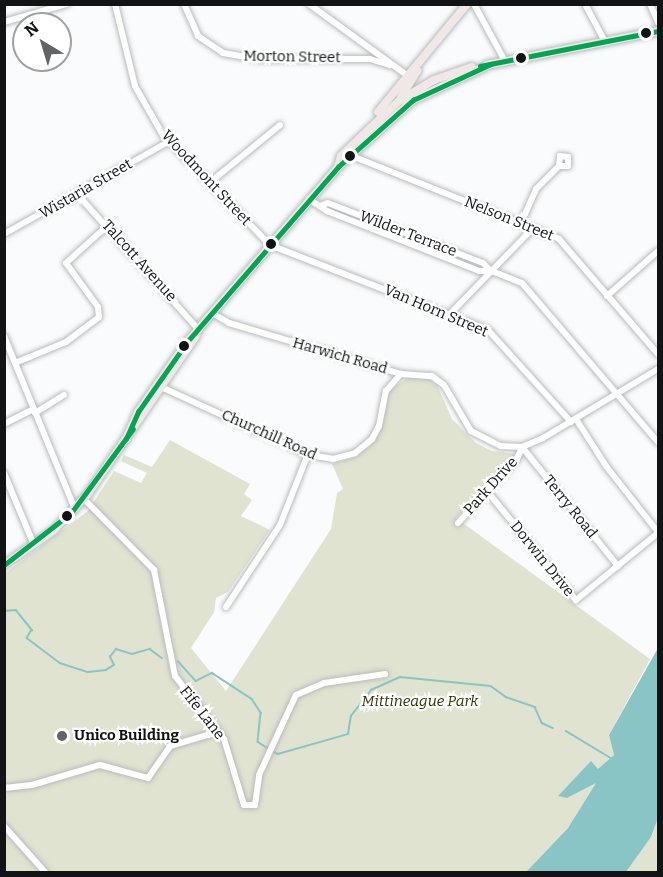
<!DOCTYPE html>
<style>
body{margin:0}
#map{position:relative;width:663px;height:877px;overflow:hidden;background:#f9fbfd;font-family:Bitter,serif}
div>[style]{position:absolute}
.green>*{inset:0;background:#e0e3d0}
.water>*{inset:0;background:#8ac5c5}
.stream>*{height:1.5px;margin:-0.75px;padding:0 0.75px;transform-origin:0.75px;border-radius:0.75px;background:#8ac5c5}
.roads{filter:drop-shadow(0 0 2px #b9bbbd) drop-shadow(0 0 2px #b9bbbd)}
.minor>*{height:6px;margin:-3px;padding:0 3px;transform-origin:3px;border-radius:3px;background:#fefeff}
.major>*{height:8px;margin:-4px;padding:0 4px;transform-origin:4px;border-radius:4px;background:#f0e8e6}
.bus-1>*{height:4.5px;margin:-2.25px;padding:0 2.25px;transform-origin:2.25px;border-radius:2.25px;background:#00a651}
.dots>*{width:16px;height:16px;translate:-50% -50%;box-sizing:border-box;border:3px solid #fff;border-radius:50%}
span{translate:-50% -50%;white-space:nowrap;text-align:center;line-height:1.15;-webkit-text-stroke:4.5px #fff;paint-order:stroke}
.street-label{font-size:15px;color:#111314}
.park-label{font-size:15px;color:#303201;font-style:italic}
.poi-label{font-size:15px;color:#111314;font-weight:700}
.left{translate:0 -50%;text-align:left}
.frame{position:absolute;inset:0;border:6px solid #111314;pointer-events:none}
.north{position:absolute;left:12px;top:12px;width:60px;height:60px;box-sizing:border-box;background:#fff;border:2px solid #a0a1a1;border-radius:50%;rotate:322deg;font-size:16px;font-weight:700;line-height:24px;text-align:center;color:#111314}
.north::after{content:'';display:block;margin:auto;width:21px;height:27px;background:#626466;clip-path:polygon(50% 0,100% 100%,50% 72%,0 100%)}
</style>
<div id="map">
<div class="green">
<div style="clip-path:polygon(409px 377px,425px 377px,437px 385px,452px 419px,476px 443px,492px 451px,515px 454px,456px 518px,650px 659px,609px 735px,614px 755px,598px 770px,591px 762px,559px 795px,567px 798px,597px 782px,568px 828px,526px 872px,5px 872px,4px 574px,88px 511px,114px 471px,141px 483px,147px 473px,121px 461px,124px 455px,152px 467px,170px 440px,250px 484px,244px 494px,252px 500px,241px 516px,270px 530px,228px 592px,216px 598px,214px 612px,191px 648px,226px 691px,331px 529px,337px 493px,343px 489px,332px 464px,356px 457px,371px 445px,382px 427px,389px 391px)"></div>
<div style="clip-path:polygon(658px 818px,658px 872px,626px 872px,651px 837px)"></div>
</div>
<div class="water">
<div style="clip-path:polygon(658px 648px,658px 818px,651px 837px,626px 872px,526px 872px,568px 828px,596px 783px,567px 798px,558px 796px,591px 761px,598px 769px,614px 755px,609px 735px)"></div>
</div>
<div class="stream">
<div style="left:4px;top:611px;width:12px;rotate:-5deg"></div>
<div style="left:16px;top:610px;width:26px;rotate:51deg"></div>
<div style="left:32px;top:630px;width:9px;rotate:122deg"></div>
<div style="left:27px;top:638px;width:41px;rotate:37.1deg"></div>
<div style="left:60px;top:663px;width:29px;rotate:18deg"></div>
<div style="left:88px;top:672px;width:18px;rotate:-6deg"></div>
<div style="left:106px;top:670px;width:9px;rotate:-32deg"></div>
<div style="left:114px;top:665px;width:9px;rotate:-117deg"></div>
<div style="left:110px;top:657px;width:10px;rotate:-53deg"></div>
<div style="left:116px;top:649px;width:17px;rotate:17deg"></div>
<div style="left:132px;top:654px;width:19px;rotate:-16deg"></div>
<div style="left:150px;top:649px;width:15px;rotate:37deg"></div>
<div style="left:178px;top:661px;width:27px;rotate:48deg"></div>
<div style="left:196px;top:681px;width:18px;rotate:-27deg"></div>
<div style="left:212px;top:673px;width:48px;rotate:33deg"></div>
<div style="left:252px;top:699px;width:17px;rotate:57deg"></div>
<div style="left:261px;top:713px;width:29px;rotate:96deg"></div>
<div style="left:258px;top:742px;width:13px;rotate:32deg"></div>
<div style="left:566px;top:731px;width:52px;rotate:31deg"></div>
<div style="left:274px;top:752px;width:4px;rotate:27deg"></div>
<div style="left:278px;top:754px;width:73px;rotate:-15.9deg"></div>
<div style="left:348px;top:734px;width:18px;rotate:-81deg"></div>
<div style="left:351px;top:716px;width:33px;rotate:-52deg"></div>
<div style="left:371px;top:690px;width:32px;rotate:-24deg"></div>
<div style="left:400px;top:677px;width:91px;rotate:5.6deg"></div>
<div style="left:491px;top:686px;width:19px;rotate:36deg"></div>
<div style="left:506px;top:697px;width:31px;rotate:19deg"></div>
<div style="left:535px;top:707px;width:17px;rotate:66deg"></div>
<div style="left:542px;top:723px;width:12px;rotate:24deg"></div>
</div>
<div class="roads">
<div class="minor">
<div style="left:115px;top:4px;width:84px;rotate:76.3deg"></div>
<div style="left:135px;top:86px;width:56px;rotate:60.3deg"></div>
<div style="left:163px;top:135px;width:153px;rotate:45.8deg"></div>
<div style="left:270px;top:245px;width:234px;rotate:21.3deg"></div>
<div style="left:488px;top:330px;width:124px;rotate:47.9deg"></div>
<div style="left:184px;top:4px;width:35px;rotate:66deg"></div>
<div style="left:198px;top:36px;width:30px;rotate:34deg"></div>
<div style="left:223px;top:53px;width:35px;rotate:10deg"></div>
<div style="left:257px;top:59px;width:113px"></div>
<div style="left:370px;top:59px;width:21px;rotate:17deg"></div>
<div style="left:309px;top:4px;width:122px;rotate:36deg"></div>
<div style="left:474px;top:4px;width:65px;rotate:61.5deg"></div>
<div style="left:585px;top:4px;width:40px;rotate:62deg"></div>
<div style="left:650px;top:4px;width:20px;rotate:66deg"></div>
<div style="left:4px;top:22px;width:65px;rotate:-16.2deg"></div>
<div style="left:352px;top:156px;width:223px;rotate:21.8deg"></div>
<div style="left:559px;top:239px;width:152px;rotate:49.3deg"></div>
<div style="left:208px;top:184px;width:93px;rotate:-39.3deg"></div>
<div style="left:77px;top:194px;width:183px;rotate:48.1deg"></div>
<div style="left:309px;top:199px;width:22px;rotate:34deg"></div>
<div style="left:327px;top:211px;width:163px;rotate:21.5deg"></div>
<div style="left:479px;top:271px;width:13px"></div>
<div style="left:492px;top:271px;width:32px;rotate:22deg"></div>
<div style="left:522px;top:283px;width:209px;rotate:49.5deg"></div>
<div style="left:322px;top:205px;width:6px;rotate:-18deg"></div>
<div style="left:328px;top:203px;width:166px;rotate:21.2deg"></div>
<div style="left:483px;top:263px;width:11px;rotate:45deg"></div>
<div style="left:521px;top:223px;width:37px;rotate:-66deg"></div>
<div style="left:536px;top:189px;width:33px;rotate:-45deg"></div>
<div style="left:559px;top:166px;width:10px;rotate:-84deg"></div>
<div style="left:560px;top:156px;width:8px;rotate:7deg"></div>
<div style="left:568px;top:157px;width:9px;rotate:90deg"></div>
<div style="left:568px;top:166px;width:9px;rotate:180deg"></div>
<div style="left:4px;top:234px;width:188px;rotate:-29.3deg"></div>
<div style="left:607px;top:296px;width:68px;rotate:-41.4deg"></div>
<div style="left:212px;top:313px;width:20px;rotate:30deg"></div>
<div style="left:229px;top:323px;width:179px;rotate:16.5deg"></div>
<div style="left:401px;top:374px;width:31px;rotate:4deg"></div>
<div style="left:432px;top:376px;width:15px;rotate:37deg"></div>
<div style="left:444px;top:385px;width:53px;rotate:59.6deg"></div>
<div style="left:471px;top:431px;width:34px;rotate:27deg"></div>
<div style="left:501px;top:446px;width:21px;rotate:3deg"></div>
<div style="left:522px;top:447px;width:23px;rotate:-23deg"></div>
<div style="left:543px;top:438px;width:134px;rotate:-31deg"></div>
<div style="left:449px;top:315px;width:121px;rotate:-46deg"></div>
<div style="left:4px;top:336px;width:187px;rotate:67.7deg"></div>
<div style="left:15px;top:363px;width:55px;rotate:-22.4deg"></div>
<div style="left:66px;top:342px;width:41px;rotate:-37.1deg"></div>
<div style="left:99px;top:317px;width:10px;rotate:-96deg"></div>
<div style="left:98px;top:307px;width:54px;rotate:-126deg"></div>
<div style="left:66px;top:263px;width:55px;rotate:-42.1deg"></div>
<div style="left:159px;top:386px;width:165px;rotate:24.7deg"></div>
<div style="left:309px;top:455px;width:24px;rotate:9deg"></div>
<div style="left:333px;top:459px;width:23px;rotate:-15deg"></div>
<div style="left:355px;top:453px;width:22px;rotate:-39deg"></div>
<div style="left:372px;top:439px;width:15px;rotate:-62deg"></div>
<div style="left:379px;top:426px;width:36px;rotate:-79deg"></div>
<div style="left:386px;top:391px;width:23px;rotate:-49deg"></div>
<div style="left:35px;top:413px;width:34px;rotate:-32deg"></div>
<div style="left:576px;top:419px;width:56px;rotate:57.4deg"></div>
<div style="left:606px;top:466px;width:84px;rotate:51.8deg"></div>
<div style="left:4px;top:424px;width:33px;rotate:-27deg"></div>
<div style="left:522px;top:447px;width:153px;rotate:51.1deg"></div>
<div style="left:4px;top:473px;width:78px;rotate:67.4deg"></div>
<div style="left:487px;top:491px;width:141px;rotate:50.8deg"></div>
<div style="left:576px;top:600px;width:106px;rotate:-39.3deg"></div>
<div style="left:84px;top:499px;width:100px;rotate:45.4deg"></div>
<div style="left:154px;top:570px;width:108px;rotate:78.8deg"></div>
<div style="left:175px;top:676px;width:80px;rotate:52.1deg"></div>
<div style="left:224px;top:739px;width:69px;rotate:73.1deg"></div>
<div style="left:244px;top:805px;width:11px"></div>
<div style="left:255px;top:805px;width:30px;rotate:-82deg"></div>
<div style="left:259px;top:775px;width:88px;rotate:-65.2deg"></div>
<div style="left:296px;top:695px;width:30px;rotate:-23deg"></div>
<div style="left:324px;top:683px;width:62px;rotate:-8.4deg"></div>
<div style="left:458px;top:523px;width:87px;rotate:-47.3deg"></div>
<div style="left:517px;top:459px;width:13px;rotate:-67deg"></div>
<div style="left:226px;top:607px;width:98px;rotate:-56.6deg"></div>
<div style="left:280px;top:525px;width:76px;rotate:-68.5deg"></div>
<div style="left:4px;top:788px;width:28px;rotate:-6deg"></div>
<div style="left:32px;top:785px;width:71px;rotate:-16.4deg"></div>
<div style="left:100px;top:765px;width:50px;rotate:15.2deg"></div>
<div style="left:148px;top:778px;width:39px;rotate:-55deg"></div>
<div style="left:170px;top:746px;width:50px;rotate:-16.3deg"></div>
<div style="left:4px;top:826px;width:62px;rotate:48.3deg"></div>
</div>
<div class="major">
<div style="left:487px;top:65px;width:174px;rotate:-11.2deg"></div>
<div style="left:401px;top:97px;width:31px;rotate:-58deg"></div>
<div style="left:378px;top:112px;width:140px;rotate:-50.5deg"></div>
<div style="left:338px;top:167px;width:11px;rotate:-75deg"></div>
<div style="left:341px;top:156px;width:80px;rotate:-43.5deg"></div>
<div style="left:399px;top:101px;width:41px;rotate:-31deg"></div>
<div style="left:434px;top:80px;width:40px;rotate:-18.9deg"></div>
<div style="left:126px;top:439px;width:30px;rotate:-66deg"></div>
<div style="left:138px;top:412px;width:85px;rotate:-55deg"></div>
<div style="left:187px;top:342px;width:231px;rotate:-49.2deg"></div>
<div style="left:338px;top:167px;width:101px;rotate:-41.8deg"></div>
<div style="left:413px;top:100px;width:86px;rotate:-24.8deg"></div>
<div style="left:4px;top:565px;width:61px;rotate:-35deg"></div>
<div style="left:54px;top:530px;width:48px;rotate:-46.7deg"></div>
<div style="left:87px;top:495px;width:193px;rotate:-55.6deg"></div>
</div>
</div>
<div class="bus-1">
<div style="left:480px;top:66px;width:181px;rotate:-11.1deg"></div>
<div style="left:126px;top:439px;width:30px;rotate:-66deg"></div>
<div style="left:138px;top:412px;width:85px;rotate:-55deg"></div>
<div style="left:187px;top:342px;width:231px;rotate:-49.2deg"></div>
<div style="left:338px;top:167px;width:101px;rotate:-41.8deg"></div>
<div style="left:413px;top:100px;width:86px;rotate:-24.8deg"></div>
<div style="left:4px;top:565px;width:85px;rotate:-37.8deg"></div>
<div style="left:71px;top:513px;width:104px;rotate:-53.6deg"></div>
</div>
<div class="dots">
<div style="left:646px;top:33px;background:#111314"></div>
<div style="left:521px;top:58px;background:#111314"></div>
<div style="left:350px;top:156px;background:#111314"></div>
<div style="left:271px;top:244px;background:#111314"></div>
<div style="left:184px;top:346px;background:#111314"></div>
<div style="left:67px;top:516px;background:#111314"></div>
<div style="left:62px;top:736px;background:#626466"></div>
</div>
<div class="street-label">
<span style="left:292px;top:57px;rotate:1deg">Morton Street</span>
<span style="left:206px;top:178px;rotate:47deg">Woodmont Street</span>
<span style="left:86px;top:189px;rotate:-30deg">Wistaria Street</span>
<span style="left:509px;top:219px;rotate:22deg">Nelson Street</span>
<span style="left:408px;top:234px;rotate:21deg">Wilder Terrace</span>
<span style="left:139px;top:261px;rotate:48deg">Talcott Avenue</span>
<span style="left:436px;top:311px;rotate:23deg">Van Horn Street</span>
<span style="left:340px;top:356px;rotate:16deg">Harwich Road</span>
<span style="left:269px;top:435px;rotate:24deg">Churchill Road</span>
<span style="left:491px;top:486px;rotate:-48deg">Park Drive</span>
<span style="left:570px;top:507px;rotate:51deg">Terry Road</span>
<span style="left:542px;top:559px;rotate:51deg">Dorwin Drive</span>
<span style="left:202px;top:713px;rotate:52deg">Fife Lane</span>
</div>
<div class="park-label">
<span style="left:420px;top:702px">Mittineague Park</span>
</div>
<div class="poi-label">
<span class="left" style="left:74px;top:736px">Unico Building</span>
</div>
<div class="frame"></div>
<div class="north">N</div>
</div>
